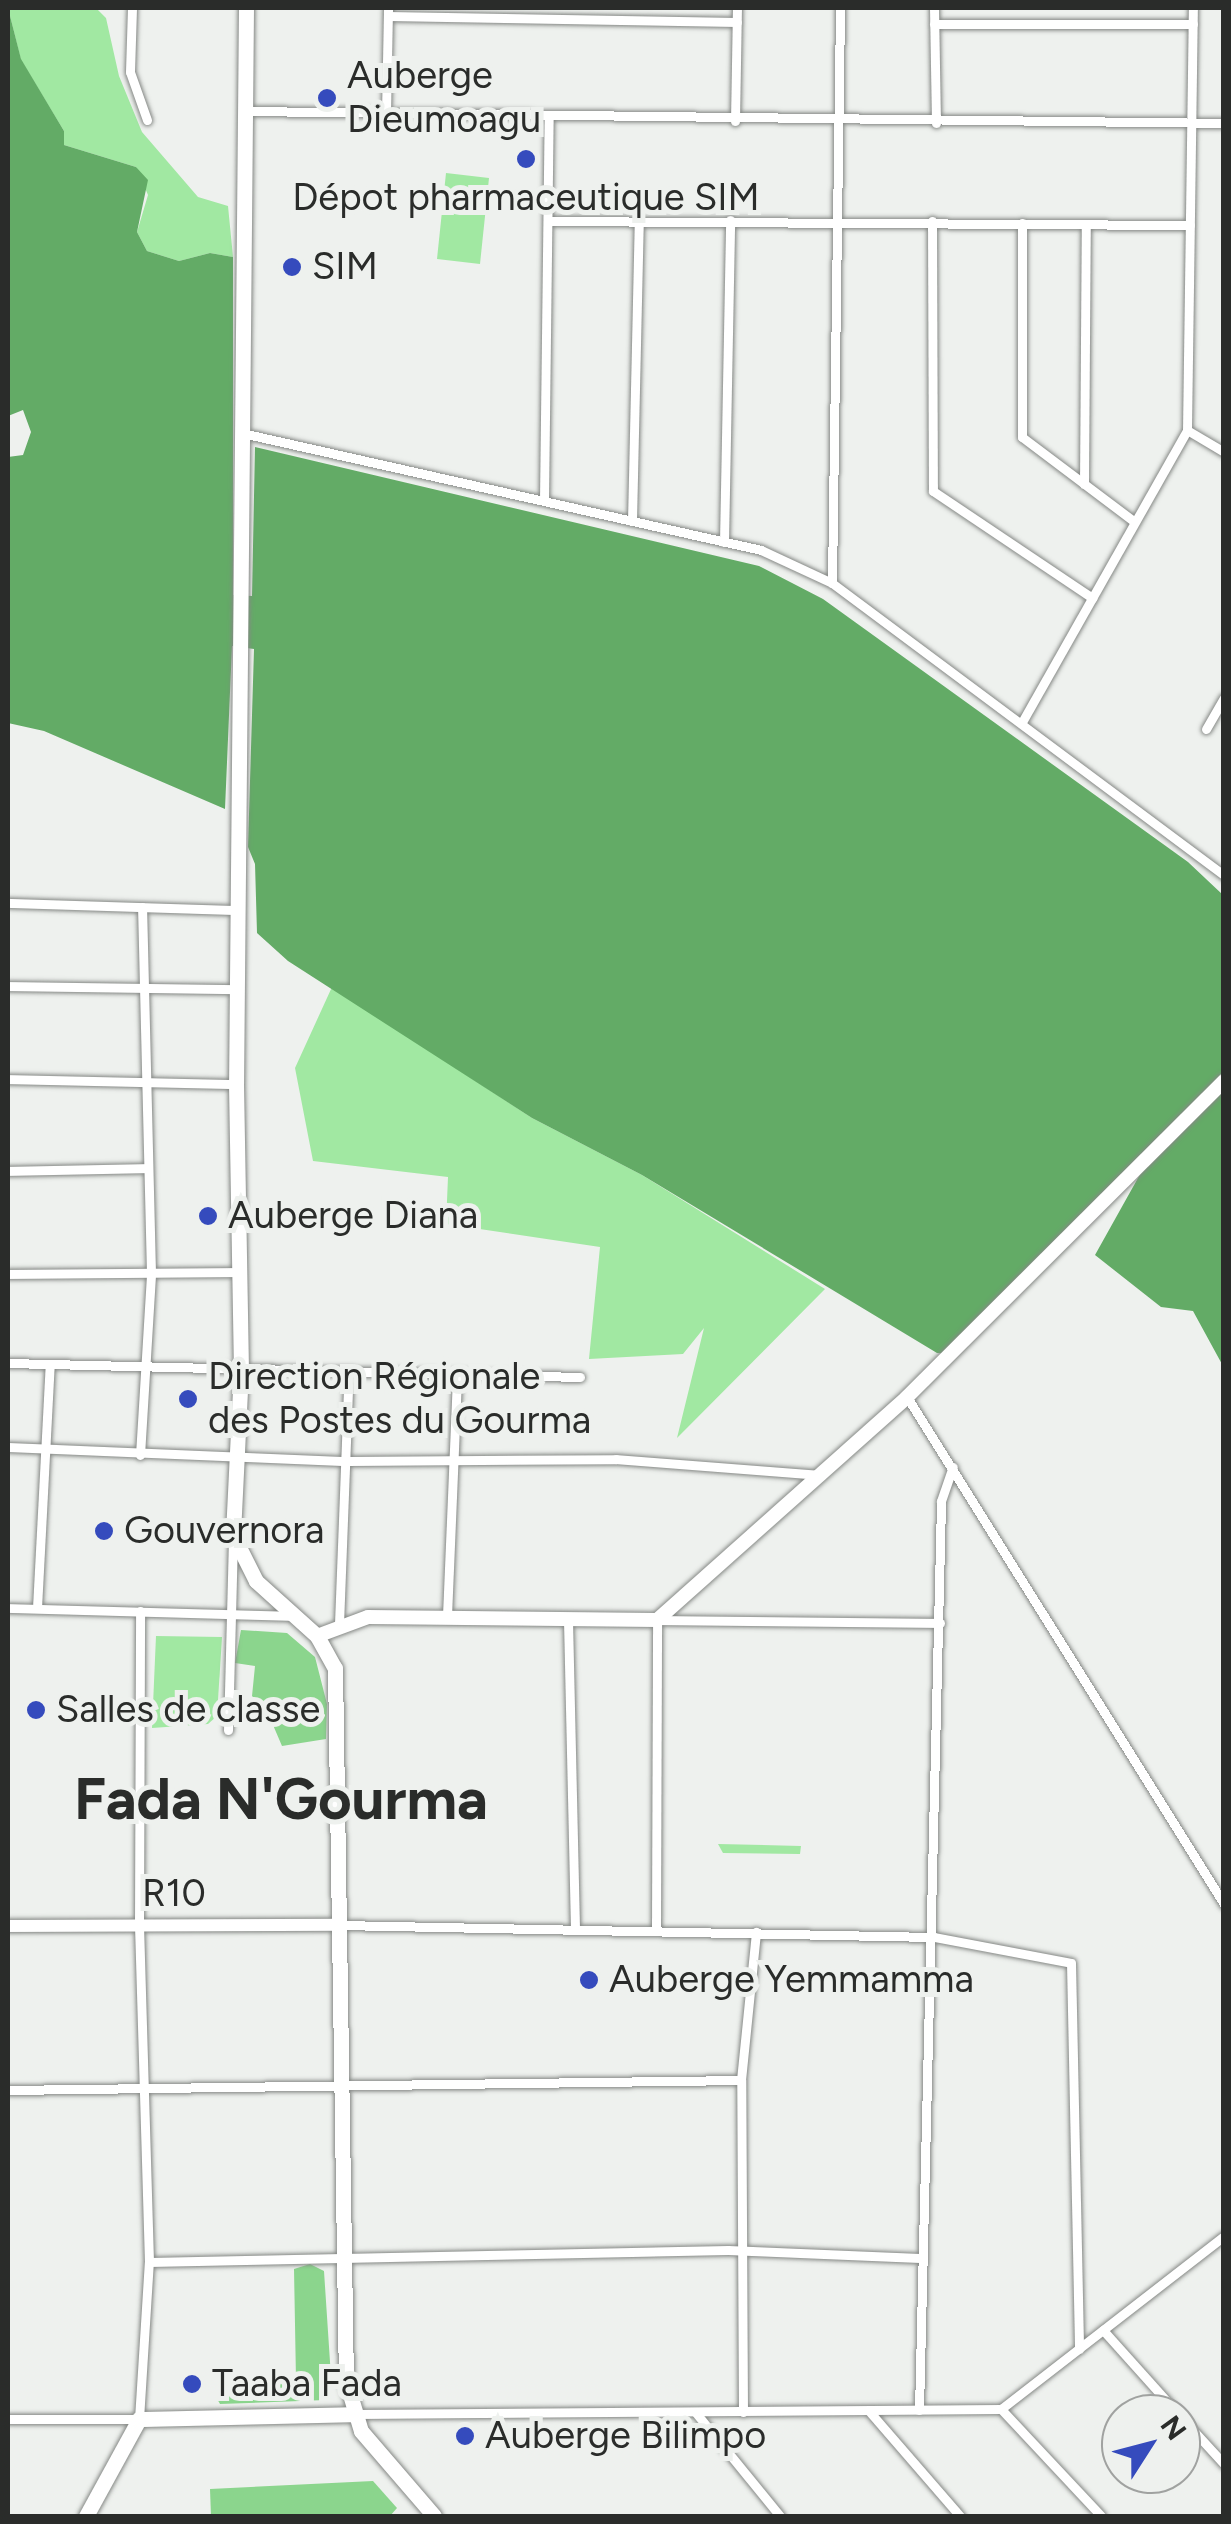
<!DOCTYPE html>
<meta charset="utf-8">
<style>
body{margin:0}
#map{position:relative;width:1231px;height:2524px;overflow:hidden;background:#eef1ee;font-family:Figtree,sans-serif}
div>[style]{position:absolute}
.green>*{inset:0;background:#a1e8a2}
.forest>*{inset:0;background:#8bd58d}
.water>*{inset:0;background:#63ab66}
.roads{filter:drop-shadow(0 0 2px #858885) drop-shadow(0 0 2px #858885)}
.minor>*{height:9px;margin:-4.5px;padding:0 4.5px;transform-origin:4.5px;border-radius:4.5px;background:#fff}
.secondary>*{height:12px;margin:-6px;padding:0 6px;transform-origin:6px;border-radius:6px;background:#fff}
.primary>*{height:14px;margin:-7px;padding:0 7px;transform-origin:7px;border-radius:7px;background:#fff}
.trunk>*{height:15px;margin:-7.5px;padding:0 7.5px;transform-origin:7.5px;border-radius:7.5px;background:#fff}
.dots>*{width:28px;height:28px;translate:-50% -50%;box-sizing:border-box;border:5px solid #eef1ee;border-radius:50%}
span{translate:-50% -50%;white-space:nowrap;text-align:center;line-height:1.15;-webkit-text-stroke:10px #eef1ee;paint-order:stroke}
.poi-label{font-size:38px;color:#2a2c2a}
.left{translate:0 -50%;text-align:left}
.street-label{font-size:38px;color:#2a2c2a}
.town-label{font-size:58px;color:#2a2c2a;font-weight:700}
.frame{position:absolute;inset:0;border:10px solid #2a2c2a;pointer-events:none}
.north{position:absolute;left:1101px;top:2394px;width:100px;height:100px;box-sizing:border-box;background:#eef1ee;border:2px solid #a0a2a0;border-radius:50%;rotate:54deg;font-size:28px;font-weight:700;line-height:40px;text-align:center;color:#2a2c2a}
.north::after{content:'';display:block;margin:auto;width:35px;height:45px;background:#354bbd;clip-path:polygon(50% 0,100% 100%,50% 72%,0 100%)}
</style>
<div id="map">
<div class="green">
<div style="clip-path:polygon(8px 8px,96px 8px,106px 18px,119px 76px,142px 132px,198px 197px,228px 206px,233px 257px,210px 253px,179px 261px,147px 251px,137px 232px,148px 195px,136px 167px,64px 145px,64px 131px,21px 60px)"></div>
<div style="clip-path:polygon(446px 173px,489px 178px,480px 264px,437px 259px)"></div>
<div style="clip-path:polygon(332px 987px,532px 1118px,642px 1175px,825px 1289px,677px 1438px,704px 1328px,683px 1354px,589px 1359px,600px 1247px,446px 1224px,448px 1177px,313px 1161px,295px 1068px)"></div>
<div style="clip-path:polygon(156px 1636px,222px 1637px,217px 1716px,208px 1724px,152px 1728px)"></div>
<div style="clip-path:polygon(718px 1844px,801px 1846px,800px 1854px,723px 1853px)"></div>
</div>
<div class="forest">
<div style="clip-path:polygon(241px 1630px,287px 1633px,315px 1657px,327px 1704px,326px 1739px,282px 1746px,273px 1725px,281px 1704px,264px 1708px,252px 1696px,255px 1666px,235px 1663px)"></div>
<div style="clip-path:polygon(310px 2264px,324px 2271px,332px 2392px,326px 2400px,220px 2404px,216px 2397px,224px 2384px,296px 2380px,294px 2269px)"></div>
<div style="clip-path:polygon(373px 2481px,397px 2508px,390px 2516px,211px 2516px,210px 2489px)"></div>
</div>
<div class="water">
<div style="clip-path:polygon(8px 8px,21px 59px,64px 131px,64px 145px,136px 167px,148px 180px,137px 232px,147px 251px,179px 261px,210px 253px,233px 257px,233px 595px,252px 596px,255px 447px,759px 566px,823px 599px,1188px 862px,1223px 895px,1223px 1366px,1193px 1311px,1161px 1307px,1095px 1255px,1143px 1169px,952px 1354px,937px 1353px,642px 1175px,532px 1118px,288px 961px,257px 933px,255px 864px,248px 847px,254px 649px,232px 646px,225px 809px,44px 731px,8px 723px,8px 457px,23px 455px,31px 432px,23px 410px,8px 416px)"></div>
</div>
<div class="roads">
<div class="minor">
<div style="left:132px;top:8px;width:64px;rotate:91.8deg"></div>
<div style="left:130px;top:72px;width:51px;rotate:70.5deg"></div>
<div style="left:934px;top:8px;width:115px;rotate:89deg"></div>
<div style="left:388px;top:16px;width:349px;rotate:1deg"></div>
<div style="left:934px;top:24px;width:259px"></div>
<div style="left:245px;top:111px;width:979px;rotate:0.7deg"></div>
<div style="left:386px;top:114px;width:106px;rotate:-88.9deg"></div>
<div style="left:735px;top:121px;width:113px;rotate:-89deg"></div>
<div style="left:548px;top:221px;width:642px;rotate:0.36deg"></div>
<div style="left:932px;top:221px;width:270px;rotate:89.8deg"></div>
<div style="left:933px;top:491px;width:192px;rotate:33.9deg"></div>
<div style="left:1022px;top:223px;width:214px;rotate:90deg"></div>
<div style="left:1022px;top:437px;width:141px;rotate:37deg"></div>
<div style="left:1187px;top:430px;width:43px;rotate:30.7deg"></div>
<div style="left:242px;top:433px;width:532px;rotate:12.7deg"></div>
<div style="left:761px;top:550px;width:78px;rotate:24.9deg"></div>
<div style="left:832px;top:583px;width:489px;rotate:36.7deg"></div>
<div style="left:1084px;top:484px;width:260px;rotate:-89.6deg"></div>
<div style="left:544px;top:500px;width:383px;rotate:-89.3deg"></div>
<div style="left:632px;top:521px;width:301px;rotate:-88.7deg"></div>
<div style="left:724px;top:542px;width:322px;rotate:-88.9deg"></div>
<div style="left:832px;top:583px;width:575px;rotate:-89.2deg"></div>
<div style="left:1022px;top:722px;width:335px;rotate:-60.5deg"></div>
<div style="left:1187px;top:430px;width:422px;rotate:-89.2deg"></div>
<div style="left:1206px;top:729px;width:36px;rotate:-60deg"></div>
<div style="left:8px;top:903px;width:229px;rotate:1.8deg"></div>
<div style="left:8px;top:986px;width:228px;rotate:0.8deg"></div>
<div style="left:8px;top:1079px;width:228px;rotate:1.3deg"></div>
<div style="left:8px;top:1171px;width:140px;rotate:-1.2deg"></div>
<div style="left:8px;top:1274px;width:231px;rotate:-0.5deg"></div>
<div style="left:8px;top:1363px;width:572px;rotate:1.4deg"></div>
<div style="left:907px;top:1397px;width:598px;rotate:57.98deg"></div>
<div style="left:8px;top:1447px;width:340px;rotate:2.4deg"></div>
<div style="left:348px;top:1461px;width:268px;rotate:-0.4deg"></div>
<div style="left:616px;top:1459px;width:204px;rotate:4.5deg"></div>
<div style="left:140px;top:1455px;width:182px;rotate:-86.5deg"></div>
<div style="left:151px;top:1273px;width:366px;rotate:-91.4deg"></div>
<div style="left:8px;top:1608px;width:284px;rotate:1.6deg"></div>
<div style="left:37px;top:1608px;width:244px;rotate:-87deg"></div>
<div style="left:447px;top:1616px;width:243px;rotate:-87.6deg"></div>
<div style="left:568px;top:1620px;width:308px;rotate:88.7deg"></div>
<div style="left:339px;top:1624px;width:238px;rotate:-87.8deg"></div>
<div style="left:228px;top:1730px;width:188px;rotate:-88.5deg"></div>
<div style="left:340px;top:1925px;width:594px;rotate:1.16deg"></div>
<div style="left:934px;top:1937px;width:139px;rotate:10.7deg"></div>
<div style="left:1071px;top:1963px;width:386px;rotate:88.8deg"></div>
<div style="left:656px;top:1930px;width:310px;rotate:-89.8deg"></div>
<div style="left:657px;top:1620px;width:283px;rotate:0.6deg"></div>
<div style="left:8px;top:2090px;width:733px;rotate:-0.78deg"></div>
<div style="left:149px;top:2262px;width:579px;rotate:-1.19deg"></div>
<div style="left:728px;top:2250px;width:192px;rotate:2.4deg"></div>
<div style="left:1103px;top:2330px;width:113px;rotate:48.2deg"></div>
<div style="left:1001px;top:2409px;width:146px;rotate:46.9deg"></div>
<div style="left:919px;top:2410px;width:909px;rotate:-88.61deg"></div>
<div style="left:941px;top:1501px;width:36px;rotate:-71deg"></div>
<div style="left:869px;top:2411px;width:139px;rotate:49.1deg"></div>
<div style="left:743px;top:2412px;width:332px;rotate:-90.3deg"></div>
<div style="left:741px;top:2080px;width:149px;rotate:-84.2deg"></div>
<div style="left:696px;top:2413px;width:133px;rotate:50.8deg"></div>
<div style="left:355px;top:2414px;width:646px;rotate:-0.44deg"></div>
<div style="left:1001px;top:2409px;width:282px;rotate:-37.8deg"></div>
<div style="left:1181px;top:2417px;width:64px;rotate:47.5deg"></div>
<div style="left:8px;top:2419px;width:131px"></div>
<div style="left:139px;top:2419px;width:157px;rotate:-86.4deg"></div>
<div style="left:149px;top:2262px;width:338px;rotate:-91.7deg"></div>
<div style="left:139px;top:1924px;width:313px;rotate:-89.8deg"></div>
</div>
<div class="secondary">
<div style="left:8px;top:1926px;width:332px;rotate:-0.2deg"></div>
</div>
<div class="primary">
<div style="left:317px;top:1636px;width:54px;rotate:-20.4deg"></div>
<div style="left:368px;top:1617px;width:289px;rotate:0.6deg"></div>
<div style="left:657px;top:1620px;width:335px;rotate:-41.7deg"></div>
<div style="left:907px;top:1397px;width:448px;rotate:-44.9deg"></div>
</div>
<div class="trunk">
<div style="left:246px;top:8px;width:1076px;rotate:90.53deg"></div>
<div style="left:236px;top:1084px;width:286px;rotate:89deg"></div>
<div style="left:241px;top:1370px;width:165px;rotate:92.8deg"></div>
<div style="left:233px;top:1535px;width:51px;rotate:63.4deg"></div>
<div style="left:256px;top:1581px;width:82px;rotate:42deg"></div>
<div style="left:317px;top:1636px;width:37px;rotate:61deg"></div>
<div style="left:335px;top:1668px;width:713px;rotate:89.12deg"></div>
<div style="left:346px;top:2381px;width:52px;rotate:73.3deg"></div>
<div style="left:361px;top:2431px;width:112px;rotate:49.3deg"></div>
<div style="left:86px;top:2516px;width:111px;rotate:-61.3deg"></div>
<div style="left:139px;top:2419px;width:215px;rotate:-1.3deg"></div>
</div>
</div>
<div class="dots">
<div style="left:327px;top:98px;background:#354bbd"></div>
<div style="left:526px;top:159px;background:#354bbd"></div>
<div style="left:292px;top:267px;background:#354bbd"></div>
<div style="left:208px;top:1216px;background:#354bbd"></div>
<div style="left:188px;top:1399px;background:#354bbd"></div>
<div style="left:104px;top:1531px;background:#354bbd"></div>
<div style="left:36px;top:1710px;background:#354bbd"></div>
<div style="left:589px;top:1980px;background:#354bbd"></div>
<div style="left:192px;top:2384px;background:#354bbd"></div>
<div style="left:465px;top:2436px;background:#354bbd"></div>
</div>
<div class="poi-label">
<span class="left" style="left:347px;top:98px">Auberge<br>Dieumoagu</span>
<span style="left:526px;top:198px">Dépot pharmaceutique SIM</span>
<span class="left" style="left:312px;top:267px">SIM</span>
<span class="left" style="left:228px;top:1216px">Auberge Diana</span>
<span class="left" style="left:208px;top:1399px">Direction Régionale<br>des Postes du Gourma</span>
<span class="left" style="left:124px;top:1531px">Gouvernora</span>
<span class="left" style="left:56px;top:1710px">Salles de classe</span>
<span class="left" style="left:609px;top:1980px">Auberge Yemmamma</span>
<span class="left" style="left:212px;top:2384px">Taaba Fada</span>
<span class="left" style="left:485px;top:2436px">Auberge Bilimpo</span>
</div>
<div class="street-label">
<span style="left:174px;top:1894px">R10</span>
</div>
<div class="town-label">
<span style="left:281px;top:1799px">Fada N'Gourma</span>
</div>
<div class="frame"></div>
<div class="north">N</div>
</div>
